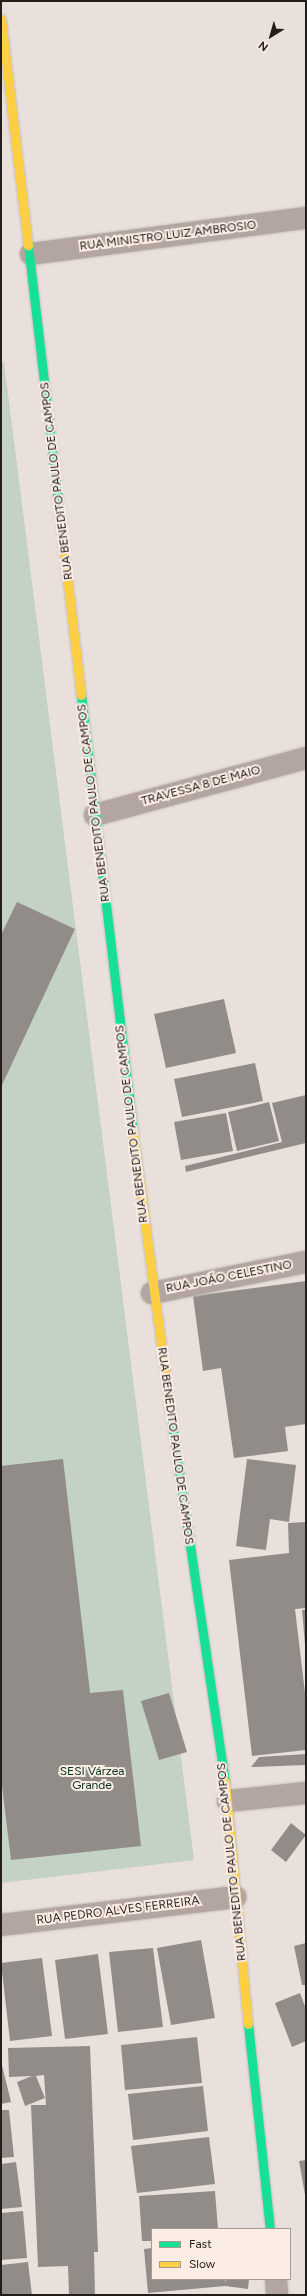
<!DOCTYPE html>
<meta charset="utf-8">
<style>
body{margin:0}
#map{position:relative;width:307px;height:2296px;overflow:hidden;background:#e9e0dc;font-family:Figtree,sans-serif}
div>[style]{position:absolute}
.green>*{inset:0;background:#c4d1c5}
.building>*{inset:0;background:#928c89}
.roads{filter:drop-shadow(0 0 1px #c5beba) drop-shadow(0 0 1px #c5beba)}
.street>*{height:22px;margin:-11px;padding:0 11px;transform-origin:11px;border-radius:11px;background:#b3a6a0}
.fast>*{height:9px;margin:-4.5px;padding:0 4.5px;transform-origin:4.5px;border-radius:4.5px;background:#16e098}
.slow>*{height:9px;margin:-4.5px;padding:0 4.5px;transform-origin:4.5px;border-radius:4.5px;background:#ffcf43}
span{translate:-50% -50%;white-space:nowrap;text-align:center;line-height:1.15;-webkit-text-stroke:4px #fbece4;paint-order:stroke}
.street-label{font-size:12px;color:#231e1b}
.park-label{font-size:12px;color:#04321f}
.frame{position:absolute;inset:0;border:2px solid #231e1b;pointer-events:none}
.legend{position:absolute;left:151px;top:2228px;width:140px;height:52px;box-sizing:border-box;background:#fbece4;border:1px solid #a59a94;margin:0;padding:5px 7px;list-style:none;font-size:12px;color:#231e1b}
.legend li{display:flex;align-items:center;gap:8px;height:20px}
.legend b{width:20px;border:1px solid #a59a94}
.north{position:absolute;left:251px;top:16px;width:40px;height:40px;-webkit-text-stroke:3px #fbece4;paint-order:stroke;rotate:217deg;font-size:11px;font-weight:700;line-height:16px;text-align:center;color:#231e1b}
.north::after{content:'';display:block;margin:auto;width:14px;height:18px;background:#231e1b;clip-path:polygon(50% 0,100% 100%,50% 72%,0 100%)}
</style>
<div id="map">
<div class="green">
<div style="clip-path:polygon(1px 362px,4px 362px,194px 1860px,1px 1883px)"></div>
</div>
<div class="building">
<div style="clip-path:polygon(17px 902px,75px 929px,1px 1087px,1px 935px)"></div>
<div style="clip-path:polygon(224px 999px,236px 1053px,166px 1068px,154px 1014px)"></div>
<div style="clip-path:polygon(255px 1063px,263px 1101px,182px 1117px,174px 1079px)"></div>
<div style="clip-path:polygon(306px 1095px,306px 1143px,186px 1172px,185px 1166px,282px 1142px,272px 1103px)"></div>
<div style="clip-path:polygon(269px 1102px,279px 1141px,237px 1151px,228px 1112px)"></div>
<div style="clip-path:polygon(226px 1113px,233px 1151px,181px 1160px,174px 1122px)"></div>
<div style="clip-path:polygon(306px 1281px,306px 1424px,285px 1427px,288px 1451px,234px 1458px,221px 1368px,203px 1371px,193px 1296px)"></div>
<div style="clip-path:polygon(63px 1459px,90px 1693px,123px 1690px,141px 1846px,11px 1860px,1px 1777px,1px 1466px)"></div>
<div style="clip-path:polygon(247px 1459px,296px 1465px,289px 1522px,270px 1519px,266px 1550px,236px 1546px)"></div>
<div style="clip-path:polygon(306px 1522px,306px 1608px,295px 1609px,306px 1701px,306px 1750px,252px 1756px,229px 1560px,289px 1553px,288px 1523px)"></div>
<div style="clip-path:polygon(302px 1610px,306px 1610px,306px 1645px,305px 1645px)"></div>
<div style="clip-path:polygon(169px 1693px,187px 1752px,159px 1760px,141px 1701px)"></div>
<div style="clip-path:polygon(306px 1754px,306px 1765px,251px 1767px,259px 1757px)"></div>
<div style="clip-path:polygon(291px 1823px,306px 1835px,286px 1862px,271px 1850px)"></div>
<div style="clip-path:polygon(201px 1940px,215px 2018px,171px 2025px,157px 1948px)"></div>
<div style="clip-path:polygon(306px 1943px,306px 1985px,302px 1985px,294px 1946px)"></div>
<div style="clip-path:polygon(153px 1948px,163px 2027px,118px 2032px,109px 1952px)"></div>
<div style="clip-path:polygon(98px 1954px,108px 2034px,65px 2039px,55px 1960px)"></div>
<div style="clip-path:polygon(42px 1958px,52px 2036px,10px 2041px,1px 1963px)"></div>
<div style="clip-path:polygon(300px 1993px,306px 2009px,306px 2041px,292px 2047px,275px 2003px)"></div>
<div style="clip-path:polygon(197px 2037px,202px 2083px,125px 2090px,121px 2045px)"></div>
<div style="clip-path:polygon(90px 2046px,98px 2252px,94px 2252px,95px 2295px,69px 2295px,68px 2266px,38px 2267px,31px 2105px,46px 2105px,44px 2075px,36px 2076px,45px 2098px,25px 2106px,17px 2082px,32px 2076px,9px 2077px,8px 2048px)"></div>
<div style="clip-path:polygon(1px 2061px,11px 2102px,1px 2104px)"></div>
<div style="clip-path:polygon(203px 2086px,208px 2131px,133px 2140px,128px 2094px)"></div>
<div style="clip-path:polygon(1px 2110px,9px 2110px,14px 2157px,1px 2158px)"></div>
<div style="clip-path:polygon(209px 2137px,215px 2184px,137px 2193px,131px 2146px)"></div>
<div style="clip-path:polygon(306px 2160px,306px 2195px,305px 2195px,299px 2161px)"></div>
<div style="clip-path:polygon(16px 2162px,22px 2207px,1px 2209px,1px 2164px)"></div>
<div style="clip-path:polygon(215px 2191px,218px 2229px,152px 2229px,152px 2241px,142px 2241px,139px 2196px)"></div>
<div style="clip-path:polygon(23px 2211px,27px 2258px,1px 2260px,1px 2213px)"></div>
<div style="clip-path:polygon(152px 2248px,152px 2279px,225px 2279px,225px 2283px,226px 2279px,249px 2279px,248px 2289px,225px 2286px,148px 2293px,144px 2249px)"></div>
<div style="clip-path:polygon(28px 2262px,32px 2295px,1px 2295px,1px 2265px)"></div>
</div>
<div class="roads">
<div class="street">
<div style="left:31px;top:254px;width:277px;rotate:-7.5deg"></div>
<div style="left:95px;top:815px;width:219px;rotate:-15.1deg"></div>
<div style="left:152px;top:1293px;width:157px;rotate:-11.4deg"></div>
<div style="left:228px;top:1801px;width:78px;rotate:-5.9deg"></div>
<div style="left:1px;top:1925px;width:236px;rotate:-6.8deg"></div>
<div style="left:276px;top:2279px;width:16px;rotate:86deg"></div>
</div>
<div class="fast">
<div style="left:28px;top:245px;width:299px;rotate:83.3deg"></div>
<div style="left:81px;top:695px;width:441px;rotate:83.2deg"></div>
<div style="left:170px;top:1410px;width:376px;rotate:81.6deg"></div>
<div style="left:248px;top:2024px;width:206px;rotate:83.9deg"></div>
</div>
<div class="slow">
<div style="left:1px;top:19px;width:228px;rotate:83.2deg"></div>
<div style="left:63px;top:542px;width:154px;rotate:83.3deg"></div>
<div style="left:133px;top:1133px;width:279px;rotate:82.4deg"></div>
<div style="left:225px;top:1782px;width:243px;rotate:84.6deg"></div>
</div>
</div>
<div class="street-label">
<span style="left:168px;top:236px;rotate:-7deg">RUA MINISTRO LUIZ AMBROSIO</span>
<span style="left:57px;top:481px;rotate:-97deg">RUA BENEDITO PAULO DE CAMPOS</span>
<span style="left:201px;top:786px;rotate:-15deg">TRAVESSA 8 DE MAIO</span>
<span style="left:94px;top:803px;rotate:-97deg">RUA BENEDITO PAULO DE CAMPOS</span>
<span style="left:132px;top:1124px;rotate:-97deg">RUA BENEDITO PAULO DE CAMPOS</span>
<span style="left:229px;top:1277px;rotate:-11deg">RUA JOÃO CELESTINO</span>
<span style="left:175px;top:1446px;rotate:82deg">RUA BENEDITO PAULO DE CAMPOS</span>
<span style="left:232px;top:1862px;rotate:-96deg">RUA BENEDITO PAULO DE CAMPOS</span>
<span style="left:118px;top:1911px;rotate:-7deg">RUA PEDRO ALVES FERREIRA</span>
</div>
<div class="park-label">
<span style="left:92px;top:1779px">SESI Várzea<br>Grande</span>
</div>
<div class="frame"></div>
<ul class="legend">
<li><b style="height:5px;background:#16e098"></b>Fast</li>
<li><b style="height:5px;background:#ffcf43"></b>Slow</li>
</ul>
<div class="north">N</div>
</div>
